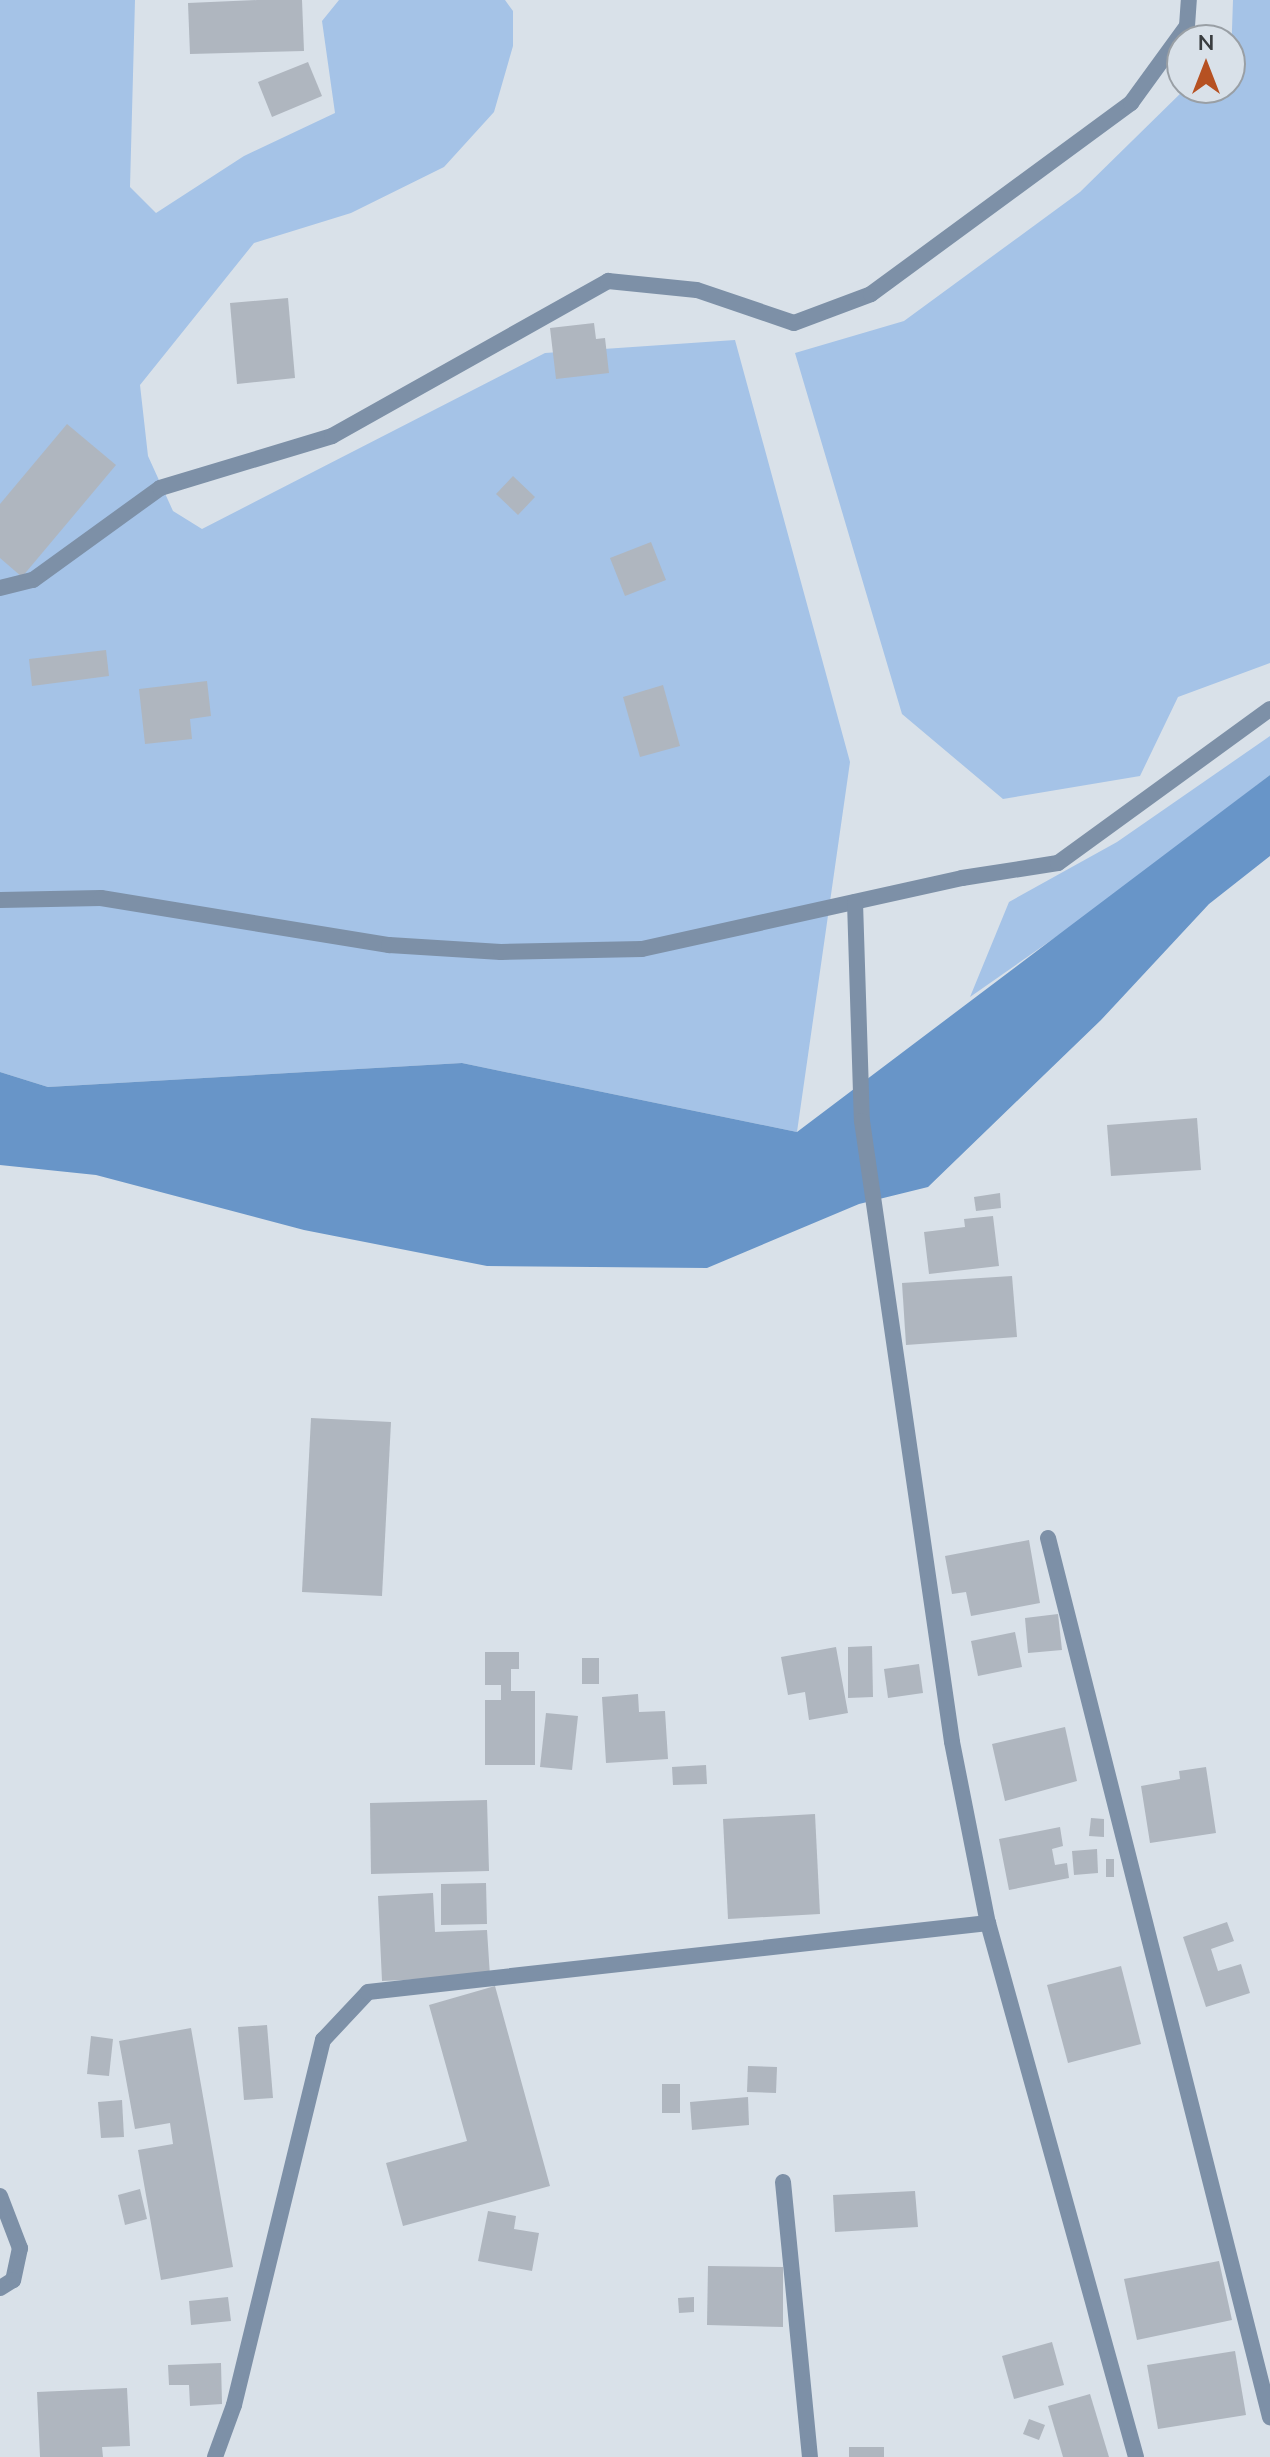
<!DOCTYPE html>
<style>
body{margin:0}
#map{position:relative;width:1270px;height:2457px;overflow:hidden;background:#d9e1e9;font-family:Mulish,sans-serif}
div>[style]{position:absolute}
.green>*{inset:0;background:#a5c3e7}
.water>*{inset:0;background:#6895c8}
.building>*{inset:0;background:#afb6bf}
.lane>*{height:16px;margin:-8px;padding:0 8px;transform-origin:8px;border-radius:8px;background:#7d90a7}
.street>*{height:16px;margin:-8px;padding:0 8px;transform-origin:8px;border-radius:8px;background:#7d90a7}
span{translate:-50% -50%;white-space:nowrap;text-align:center;line-height:1.15;-webkit-text-stroke:6px #d9e1e9;paint-order:stroke}
.north{position:absolute;left:1166px;top:24px;width:80px;height:80px;box-sizing:border-box;background:#d9e1e9;border:2px solid #999fa5;border-radius:50%;rotate:0deg;font-size:22px;font-weight:700;line-height:32px;text-align:center;color:#393c3f}
.north::after{content:'';display:block;margin:auto;width:28px;height:36px;background:#b65122;clip-path:polygon(50% 0,100% 100%,50% 72%,0 100%)}
</style>
<div id="map">
<div class="green">
<div style="clip-path:polygon(0 0,135px 0,130px 187px,156px 213px,244px 156px,335px 113px,322px 21px,339px 0,505px 0,513px 11px,513px 46px,494px 112px,444px 167px,351px 213px,254px 243px,140px 385px,148px 456px,173px 511px,202px 529px,545px 353px,735px 340px,850px 762px,797px 1132px,462px 1063px,48px 1087px,0 1072px)"></div>
<div style="clip-path:polygon(1233px 0,1270px 0,1270px 663px,1178px 697px,1140px 776px,1003px 799px,902px 714px,795px 353px,904px 321px,1080px 192px,1186px 88px,1230px 88px)"></div>
<div style="clip-path:polygon(1270px 736px,1270px 775px,1106px 902px,970px 997px,1009px 902px,1117px 842px)"></div>
</div>
<div class="water">
<div style="clip-path:polygon(1270px 775px,1270px 856px,1209px 904px,1101px 1020px,928px 1187px,859px 1204px,707px 1268px,487px 1266px,304px 1230px,96px 1175px,0 1165px,0 1072px,48px 1087px,462px 1063px,797px 1132px)"></div>
</div>
<div class="building">
<div style="clip-path:polygon(257px 0,302px 0,304px 51px,190px 54px,188px 3px)"></div>
<div style="clip-path:polygon(308px 62px,322px 96px,272px 117px,258px 82px)"></div>
<div style="clip-path:polygon(288px 298px,295px 378px,237px 384px,230px 303px)"></div>
<div style="clip-path:polygon(594px 323px,596px 339px,605px 338px,609px 373px,556px 379px,550px 328px)"></div>
<div style="clip-path:polygon(67px 424px,116px 465px,22px 577px,0 558px,0 504px)"></div>
<div style="clip-path:polygon(513px 476px,535px 497px,518px 515px,496px 494px)"></div>
<div style="clip-path:polygon(651px 542px,666px 580px,625px 596px,610px 558px)"></div>
<div style="clip-path:polygon(106px 650px,109px 676px,32px 686px,29px 659px)"></div>
<div style="clip-path:polygon(207px 681px,211px 716px,190px 719px,192px 739px,145px 744px,139px 689px)"></div>
<div style="clip-path:polygon(663px 685px,680px 746px,640px 757px,623px 697px)"></div>
<div style="clip-path:polygon(1197px 1118px,1201px 1170px,1111px 1176px,1107px 1125px)"></div>
<div style="clip-path:polygon(1000px 1193px,1001px 1208px,976px 1211px,974px 1197px)"></div>
<div style="clip-path:polygon(993px 1216px,999px 1266px,929px 1274px,924px 1232px,965px 1227px,964px 1219px)"></div>
<div style="clip-path:polygon(1012px 1276px,1017px 1337px,906px 1345px,902px 1283px)"></div>
<div style="clip-path:polygon(311px 1418px,391px 1422px,382px 1596px,302px 1592px)"></div>
<div style="clip-path:polygon(1029px 1540px,1040px 1603px,971px 1616px,966px 1592px,952px 1594px,945px 1556px)"></div>
<div style="clip-path:polygon(1058px 1614px,1062px 1650px,1028px 1653px,1025px 1618px)"></div>
<div style="clip-path:polygon(1015px 1632px,1022px 1667px,978px 1676px,971px 1641px)"></div>
<div style="clip-path:polygon(872px 1646px,873px 1697px,848px 1698px,848px 1647px)"></div>
<div style="clip-path:polygon(836px 1647px,848px 1713px,809px 1720px,805px 1692px,788px 1695px,781px 1657px)"></div>
<div style="clip-path:polygon(485px 1652px,519px 1652px,519px 1669px,511px 1669px,511px 1691px,535px 1691px,535px 1765px,485px 1765px,485px 1700px,501px 1700px,501px 1685px,485px 1685px)"></div>
<div style="clip-path:polygon(582px 1658px,599px 1658px,599px 1684px,582px 1684px)"></div>
<div style="clip-path:polygon(919px 1664px,923px 1693px,888px 1698px,884px 1669px)"></div>
<div style="clip-path:polygon(638px 1694px,639px 1712px,665px 1711px,668px 1759px,606px 1763px,602px 1697px)"></div>
<div style="clip-path:polygon(546px 1713px,578px 1716px,572px 1770px,540px 1767px)"></div>
<div style="clip-path:polygon(1065px 1727px,1077px 1781px,1005px 1801px,992px 1744px)"></div>
<div style="clip-path:polygon(706px 1765px,707px 1784px,673px 1785px,672px 1767px)"></div>
<div style="clip-path:polygon(1206px 1767px,1216px 1833px,1150px 1843px,1141px 1786px,1180px 1779px,1179px 1771px)"></div>
<div style="clip-path:polygon(487px 1800px,489px 1871px,371px 1874px,370px 1803px)"></div>
<div style="clip-path:polygon(815px 1814px,820px 1914px,728px 1919px,723px 1819px)"></div>
<div style="clip-path:polygon(1091px 1818px,1104px 1819px,1104px 1837px,1089px 1836px)"></div>
<div style="clip-path:polygon(1060px 1827px,1063px 1846px,1052px 1849px,1055px 1865px,1067px 1863px,1069px 1878px,1009px 1890px,999px 1839px)"></div>
<div style="clip-path:polygon(1097px 1849px,1098px 1873px,1074px 1875px,1072px 1851px)"></div>
<div style="clip-path:polygon(1106px 1859px,1114px 1859px,1114px 1877px,1106px 1877px)"></div>
<div style="clip-path:polygon(486px 1883px,487px 1924px,441px 1925px,441px 1884px)"></div>
<div style="clip-path:polygon(433px 1893px,435px 1932px,487px 1930px,490px 1976px,382px 1981px,378px 1896px)"></div>
<div style="clip-path:polygon(1227px 1922px,1234px 1941px,1211px 1949px,1218px 1971px,1241px 1964px,1250px 1993px,1206px 2007px,1183px 1937px)"></div>
<div style="clip-path:polygon(1121px 1966px,1141px 2044px,1068px 2063px,1047px 1985px)"></div>
<div style="clip-path:polygon(495px 1986px,550px 2186px,403px 2226px,386px 2163px,467px 2141px,429px 2005px)"></div>
<div style="clip-path:polygon(267px 2025px,273px 2098px,244px 2100px,238px 2027px)"></div>
<div style="clip-path:polygon(191px 2028px,233px 2267px,161px 2280px,138px 2150px,173px 2144px,170px 2123px,135px 2129px,119px 2041px)"></div>
<div style="clip-path:polygon(91px 2036px,113px 2039px,109px 2076px,87px 2074px)"></div>
<div style="clip-path:polygon(748px 2066px,777px 2067px,776px 2093px,747px 2092px)"></div>
<div style="clip-path:polygon(662px 2084px,680px 2084px,680px 2113px,662px 2113px)"></div>
<div style="clip-path:polygon(748px 2097px,749px 2125px,692px 2130px,690px 2102px)"></div>
<div style="clip-path:polygon(122px 2100px,124px 2137px,101px 2138px,98px 2102px)"></div>
<div style="clip-path:polygon(140px 2189px,147px 2219px,125px 2225px,118px 2195px)"></div>
<div style="clip-path:polygon(915px 2191px,918px 2227px,835px 2232px,833px 2195px)"></div>
<div style="clip-path:polygon(488px 2211px,516px 2216px,514px 2229px,539px 2233px,532px 2271px,478px 2261px)"></div>
<div style="clip-path:polygon(1219px 2261px,1232px 2320px,1137px 2340px,1124px 2279px)"></div>
<div style="clip-path:polygon(708px 2266px,783px 2267px,783px 2327px,707px 2325px)"></div>
<div style="clip-path:polygon(228px 2297px,231px 2321px,191px 2325px,189px 2301px)"></div>
<div style="clip-path:polygon(694px 2297px,694px 2312px,679px 2313px,678px 2298px)"></div>
<div style="clip-path:polygon(1052px 2342px,1064px 2385px,1014px 2399px,1002px 2356px)"></div>
<div style="clip-path:polygon(1235px 2351px,1246px 2415px,1158px 2429px,1147px 2365px)"></div>
<div style="clip-path:polygon(221px 2363px,222px 2404px,190px 2406px,189px 2385px,169px 2385px,168px 2365px)"></div>
<div style="clip-path:polygon(127px 2388px,130px 2446px,102px 2447px,103px 2457px,40px 2457px,37px 2392px)"></div>
<div style="clip-path:polygon(1090px 2394px,1109px 2457px,1063px 2457px,1048px 2406px)"></div>
<div style="clip-path:polygon(1029px 2419px,1045px 2425px,1039px 2440px,1023px 2434px)"></div>
<div style="clip-path:polygon(849px 2447px,884px 2447px,884px 2457px,849px 2457px)"></div>
</div>
<div class="lane">
<div style="left:783px;top:2182px;width:276px;rotate:84.4deg"></div>
</div>
<div class="street">
<div style="left:0;top:588px;width:34px;rotate:-14deg"></div>
<div style="left:33px;top:580px;width:157px;rotate:-35.9deg"></div>
<div style="left:160px;top:488px;width:180px;rotate:-16.8deg"></div>
<div style="left:332px;top:436px;width:317px;rotate:-29.3deg"></div>
<div style="left:608px;top:281px;width:89px;rotate:5.8deg"></div>
<div style="left:697px;top:290px;width:102px;rotate:18.8deg"></div>
<div style="left:794px;top:323px;width:82px;rotate:-20.6deg"></div>
<div style="left:871px;top:294px;width:323px;rotate:-36.3deg"></div>
<div style="left:1131px;top:103px;width:95px;rotate:-54deg"></div>
<div style="left:1187px;top:26px;width:26px;rotate:-86deg"></div>
<div style="left:0;top:900px;width:101px;rotate:-1.1deg"></div>
<div style="left:101px;top:898px;width:292px;rotate:9.3deg"></div>
<div style="left:389px;top:945px;width:112px;rotate:3.6deg"></div>
<div style="left:501px;top:952px;width:141px;rotate:-1.2deg"></div>
<div style="left:642px;top:949px;width:328px;rotate:-12.5deg"></div>
<div style="left:962px;top:878px;width:97px;rotate:-8.9deg"></div>
<div style="left:1058px;top:863px;width:262px;rotate:-36deg"></div>
<div style="left:855px;top:902px;width:219px;rotate:88.2deg"></div>
<div style="left:862px;top:1121px;width:627px;rotate:81.75deg"></div>
<div style="left:952px;top:1742px;width:185px;rotate:78.8deg"></div>
<div style="left:988px;top:1923px;width:554px;rotate:74.51deg"></div>
<div style="left:1048px;top:1538px;width:907px;rotate:75.83deg"></div>
<div style="left:0;top:2196px;width:56px;rotate:69deg"></div>
<div style="left:20px;top:2248px;width:33px;rotate:102deg"></div>
<div style="left:13px;top:2280px;width:15px;rotate:148deg"></div>
<div style="left:215px;top:2457px;width:55px;rotate:-69.9deg"></div>
<div style="left:234px;top:2405px;width:376px;rotate:-76.3deg"></div>
<div style="left:323px;top:2040px;width:66px;rotate:-46.8deg"></div>
<div style="left:368px;top:1992px;width:624px;rotate:-6.35deg"></div>
</div>
<div class="north">N</div>
</div>
